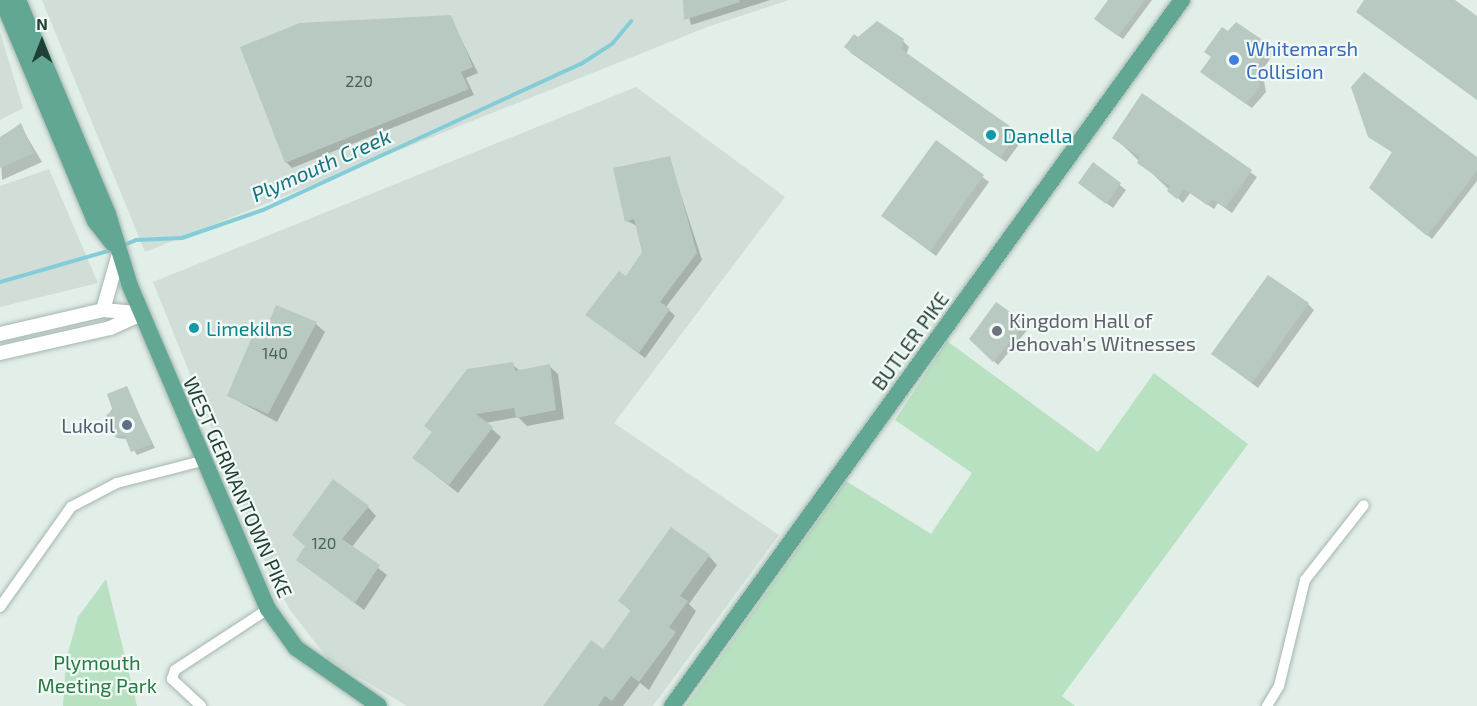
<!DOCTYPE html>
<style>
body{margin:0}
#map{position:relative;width:1477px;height:706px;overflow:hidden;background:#e2eee8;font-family:"Exo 2",sans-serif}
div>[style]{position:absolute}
.built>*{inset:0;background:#d0ded7}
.green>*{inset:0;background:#b8e1c2}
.shadow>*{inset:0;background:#0003}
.stream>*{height:4px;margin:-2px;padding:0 2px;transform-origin:2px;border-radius:2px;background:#84cdd8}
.building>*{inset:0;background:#b7c9c1}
.roads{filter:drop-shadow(0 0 2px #a4b6af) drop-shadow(0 0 2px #a4b6af)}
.minor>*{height:10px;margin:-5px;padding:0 5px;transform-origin:5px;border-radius:5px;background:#fff}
.secondary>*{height:14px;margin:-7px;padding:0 7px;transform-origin:7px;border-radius:7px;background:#fff}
.primary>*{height:16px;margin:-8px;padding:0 8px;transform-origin:8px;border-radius:8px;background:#62a794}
.dots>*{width:16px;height:16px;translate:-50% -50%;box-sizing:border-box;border:3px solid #f3faf6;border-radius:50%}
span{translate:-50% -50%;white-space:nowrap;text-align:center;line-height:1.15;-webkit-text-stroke:4.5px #f3faf6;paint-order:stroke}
.number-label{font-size:16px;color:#46625a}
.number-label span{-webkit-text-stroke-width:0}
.shop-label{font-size:20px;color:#366cbe}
.left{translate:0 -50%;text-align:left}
.culture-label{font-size:20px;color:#0d838f}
.worship-label{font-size:20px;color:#5b616d}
.street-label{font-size:20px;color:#204037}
.service-label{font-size:20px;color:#4e5e75}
.right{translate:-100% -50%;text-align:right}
.park-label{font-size:20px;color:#267b45}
.water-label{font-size:21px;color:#147383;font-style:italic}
.north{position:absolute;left:12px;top:12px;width:60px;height:60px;-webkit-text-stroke:4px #f3faf6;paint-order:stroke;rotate:0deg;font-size:16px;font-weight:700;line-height:24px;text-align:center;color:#204037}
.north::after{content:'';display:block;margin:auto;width:21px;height:27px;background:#204037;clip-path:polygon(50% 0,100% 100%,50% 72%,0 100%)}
</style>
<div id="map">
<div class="built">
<div style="clip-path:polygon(42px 0,789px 0,707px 27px,145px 252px)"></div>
<div style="clip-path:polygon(0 32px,23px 108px,0 120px)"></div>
<div style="clip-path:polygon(636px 87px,785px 197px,614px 423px,779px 535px,653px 706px,407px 706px,328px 659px,290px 610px,268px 569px,153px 282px)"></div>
<div style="clip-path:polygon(49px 169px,98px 283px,0 307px,0 186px)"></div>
</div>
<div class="green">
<div style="clip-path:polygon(947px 341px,1098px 452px,1154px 373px,1248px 444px,1062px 696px,1075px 706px,686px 706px,846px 481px,931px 534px,972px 473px,895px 420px)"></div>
<div style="clip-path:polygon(106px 579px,137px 706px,63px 706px,66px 660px,78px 617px)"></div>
</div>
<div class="shadow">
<div style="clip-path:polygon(685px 0,770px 0,691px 25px)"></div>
<div style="clip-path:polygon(1110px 0,1152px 0,1123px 39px,1100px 23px)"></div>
<div style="clip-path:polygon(450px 17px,478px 73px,466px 78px,474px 95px,292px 168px,286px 162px,242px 48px)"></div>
<div style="clip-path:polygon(858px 39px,903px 41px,909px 47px,906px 55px,1017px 133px,1023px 139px,1006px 162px,851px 53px,846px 47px)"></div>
<div style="clip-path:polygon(1269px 46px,1275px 52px,1262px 70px,1266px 92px,1252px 108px,1208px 77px)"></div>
<div style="clip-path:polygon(1143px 95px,1257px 177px,1232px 213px,1218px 203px,1214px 209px,1190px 193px,1183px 203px,1114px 137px)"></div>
<div style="clip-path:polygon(20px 125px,42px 162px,2px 180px,0 137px)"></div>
<div style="clip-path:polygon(1369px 136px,1477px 159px,1477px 181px,1432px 239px,1375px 192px,1393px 153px)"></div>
<div style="clip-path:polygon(936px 142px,989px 182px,936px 256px,883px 216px)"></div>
<div style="clip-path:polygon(669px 158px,702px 260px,666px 307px,675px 316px,645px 358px,587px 315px,626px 278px,644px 252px,637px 226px,627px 221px)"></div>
<div style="clip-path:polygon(1094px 165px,1126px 190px,1113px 208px,1080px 183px)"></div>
<div style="clip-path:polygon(1308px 304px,1314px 310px,1258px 388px,1213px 354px)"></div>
<div style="clip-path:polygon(316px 324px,325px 332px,277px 422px,229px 396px,264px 338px)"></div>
<div style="clip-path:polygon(1025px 324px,1029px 328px,998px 365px,971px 339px)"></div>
<div style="clip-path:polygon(512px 364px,520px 371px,549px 366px,558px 374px,564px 419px,527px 426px,518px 417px,485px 423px,501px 437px,458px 493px,414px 458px)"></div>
<div style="clip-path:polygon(126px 388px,155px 448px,137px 455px,127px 439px,117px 438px,108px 415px)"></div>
<div style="clip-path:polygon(368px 507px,376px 516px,352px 547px,387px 575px,364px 610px,298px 560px)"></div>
<div style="clip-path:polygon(709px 556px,717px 565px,689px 604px,696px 611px,649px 690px,640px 683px,623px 706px,545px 706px,604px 651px,632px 612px,620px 601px)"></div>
</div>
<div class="stream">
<div style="left:122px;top:246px;width:15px;rotate:-23deg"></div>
<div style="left:136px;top:240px;width:46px;rotate:-2.5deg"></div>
<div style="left:182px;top:238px;width:86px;rotate:-19.1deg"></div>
<div style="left:263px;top:210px;width:350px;rotate:-24.7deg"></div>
<div style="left:581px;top:64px;width:37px;rotate:-33deg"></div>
<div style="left:612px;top:44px;width:30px;rotate:-50deg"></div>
<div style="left:0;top:282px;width:120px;rotate:-16deg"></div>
</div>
<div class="building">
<div style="clip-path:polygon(683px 0,739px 0,740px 2px,684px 20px)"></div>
<div style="clip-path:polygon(1108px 0,1145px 0,1118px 36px,1094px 19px)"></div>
<div style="clip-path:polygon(1364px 0,1455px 0,1477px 16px,1477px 100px,1356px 12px)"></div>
<div style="clip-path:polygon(451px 15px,473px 67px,461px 72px,469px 89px,285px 163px,240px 47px,300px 23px)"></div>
<div style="clip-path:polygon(877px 21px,904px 39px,901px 49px,1018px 132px,1000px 158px,844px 47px,854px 34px,858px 37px)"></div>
<div style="clip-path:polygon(1236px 22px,1270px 45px,1257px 64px,1260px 86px,1246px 104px,1200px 72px,1211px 57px,1204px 52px,1222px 27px,1228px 31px)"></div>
<div style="clip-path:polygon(1364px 72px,1477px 157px,1477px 171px,1427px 236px,1369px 188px,1392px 152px,1368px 137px,1351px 87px)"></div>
<div style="clip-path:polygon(1142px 93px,1252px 170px,1225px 208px,1212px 199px,1207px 205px,1184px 189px,1177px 199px,1167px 191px,1170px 186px,1137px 163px,1140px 157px,1112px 138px)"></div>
<div style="clip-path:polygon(21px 123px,34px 153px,0 168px,0 138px)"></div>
<div style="clip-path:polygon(936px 140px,984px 175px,930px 251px,881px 216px)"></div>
<div style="clip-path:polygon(670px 156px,697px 253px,660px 302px,670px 309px,639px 353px,585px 315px,619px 271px,626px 276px,642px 252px,634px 219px,625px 222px,613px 168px)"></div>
<div style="clip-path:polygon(1093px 162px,1121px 183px,1106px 204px,1078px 183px)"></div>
<div style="clip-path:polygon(1268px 275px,1309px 303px,1252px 383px,1211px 354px)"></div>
<div style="clip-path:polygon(996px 302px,1026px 323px,993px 362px,969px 339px)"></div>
<div style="clip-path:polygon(276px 305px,317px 322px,268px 414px,227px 396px,254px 332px,263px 336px)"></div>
<div style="clip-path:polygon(513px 362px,515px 371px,550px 364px,556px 410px,516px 418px,514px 408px,476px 414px,493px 427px,449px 485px,412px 458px,432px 432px,424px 426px,467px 369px)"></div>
<div style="clip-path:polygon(127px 386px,152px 444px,131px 452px,124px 435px,116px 438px,106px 415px,113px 411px,107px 394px)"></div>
<div style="clip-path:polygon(333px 479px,369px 506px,342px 539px,380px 565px,355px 603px,296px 560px,305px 546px,292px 535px)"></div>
<div style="clip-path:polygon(671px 527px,710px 555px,680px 596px,688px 601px,669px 627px,676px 632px,639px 682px,631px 676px,612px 701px,605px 696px,598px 706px,543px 706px,591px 640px,603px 649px,631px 610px,618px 601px)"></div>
</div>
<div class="roads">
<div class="minor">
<div style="left:0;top:607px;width:123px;rotate:-54.6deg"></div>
<div style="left:71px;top:507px;width:52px;rotate:-27.6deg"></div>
<div style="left:117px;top:483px;width:91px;rotate:-14.6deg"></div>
<div style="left:201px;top:706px;width:40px;rotate:-137deg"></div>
<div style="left:172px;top:679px;width:9px;rotate:-72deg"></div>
<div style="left:175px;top:670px;width:111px;rotate:-33.3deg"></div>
<div style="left:1267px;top:706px;width:23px;rotate:-59deg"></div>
<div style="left:1279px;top:686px;width:109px;rotate:-76.2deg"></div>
<div style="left:1305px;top:580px;width:95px;rotate:-51.8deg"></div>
</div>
<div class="secondary">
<div style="left:103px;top:310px;width:55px;rotate:-74.2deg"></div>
<div style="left:0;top:334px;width:106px;rotate:-13.1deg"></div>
<div style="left:103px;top:310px;width:36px;rotate:5deg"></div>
<div style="left:0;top:353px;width:113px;rotate:-12.8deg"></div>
<div style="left:110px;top:328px;width:34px;rotate:-24deg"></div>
</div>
<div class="primary">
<div style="left:2px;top:0;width:240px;rotate:67.2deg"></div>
<div style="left:95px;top:221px;width:28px;rotate:52deg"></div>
<div style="left:18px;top:0;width:232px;rotate:67.2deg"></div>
<div style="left:108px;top:214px;width:75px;rotate:73deg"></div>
<div style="left:130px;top:286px;width:351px;rotate:66.9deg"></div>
<div style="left:268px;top:609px;width:48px;rotate:54.3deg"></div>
<div style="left:296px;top:648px;width:101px;rotate:34.9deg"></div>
<div style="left:672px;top:706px;width:871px;rotate:-54.16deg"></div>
</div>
</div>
<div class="dots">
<div style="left:1234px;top:60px;background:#3f7fe0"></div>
<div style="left:991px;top:135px;background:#0f9aa8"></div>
<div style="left:194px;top:328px;background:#0f9aa8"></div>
<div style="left:997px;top:331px;background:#6b7280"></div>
<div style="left:127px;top:425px;background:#5c6f8a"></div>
</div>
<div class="number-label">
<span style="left:359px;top:81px">220</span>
<span style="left:275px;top:353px">140</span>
<span style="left:324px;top:543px">120</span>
</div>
<div class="shop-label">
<span class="left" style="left:1246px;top:60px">Whitemarsh<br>Collision</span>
</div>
<div class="culture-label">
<span class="left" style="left:1003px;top:135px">Danella</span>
<span class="left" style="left:206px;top:328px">Limekilns</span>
</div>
<div class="worship-label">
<span class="left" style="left:1009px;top:332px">Kingdom Hall of<br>Jehovah's Witnesses</span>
</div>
<div class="street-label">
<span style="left:910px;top:341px;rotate:-54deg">BUTLER PIKE</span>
<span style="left:238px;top:487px;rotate:66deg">WEST GERMANTOWN PIKE</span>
</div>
<div class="service-label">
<span class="right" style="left:115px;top:425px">Lukoil</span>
</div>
<div class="park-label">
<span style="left:97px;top:674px">Plymouth<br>Meeting Park</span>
</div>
<div class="water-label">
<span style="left:321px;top:165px;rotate:-24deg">Plymouth Creek</span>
</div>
<div class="north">N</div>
</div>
